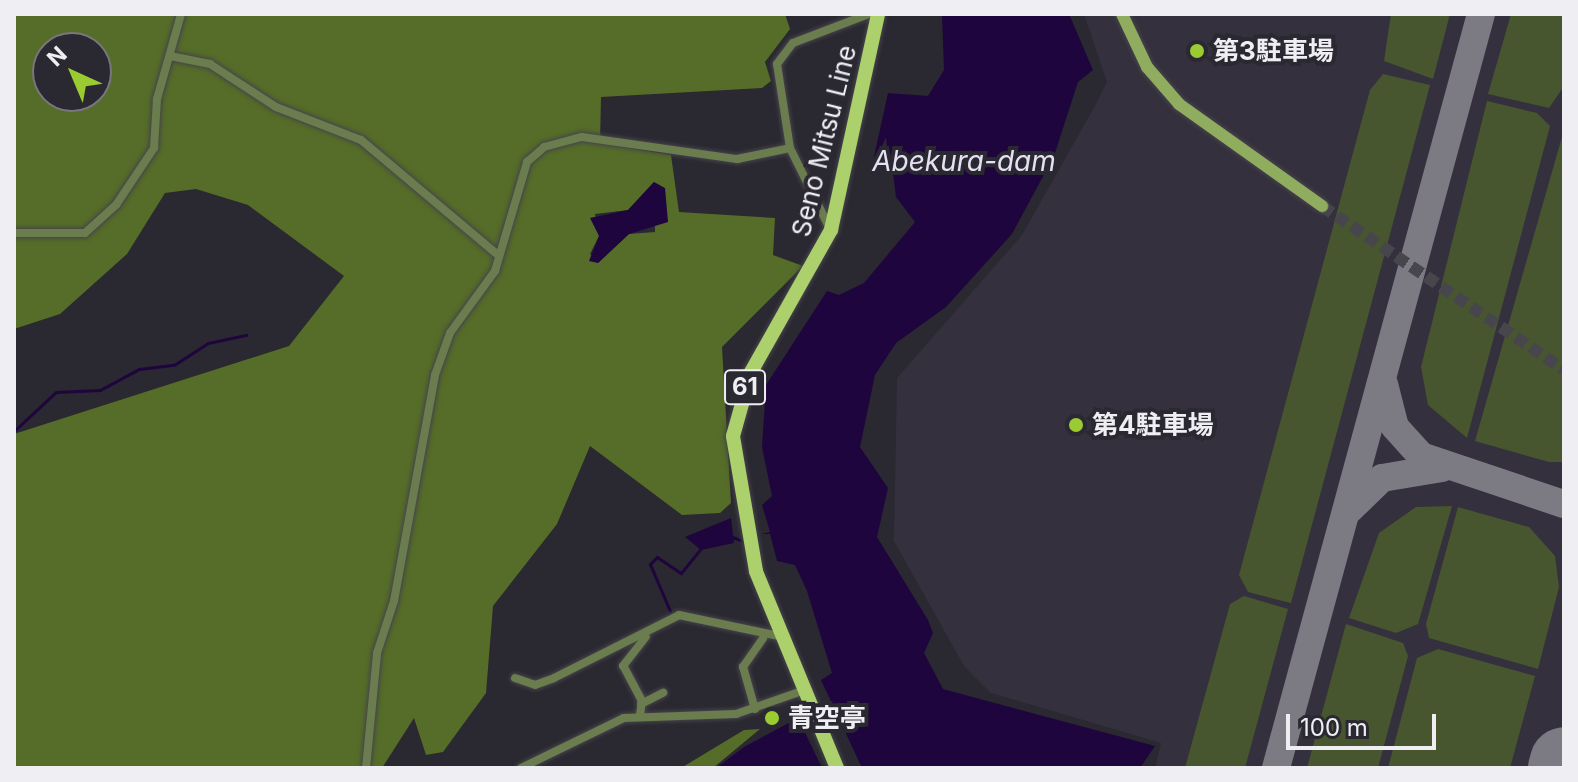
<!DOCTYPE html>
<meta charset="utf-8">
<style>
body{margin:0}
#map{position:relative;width:1578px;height:782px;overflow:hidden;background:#2a2830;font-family:Inter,"Noto Sans JP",sans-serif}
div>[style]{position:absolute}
.built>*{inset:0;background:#34303d}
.green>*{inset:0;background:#48562f}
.forest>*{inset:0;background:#556d28}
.water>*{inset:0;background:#1f053d}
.stream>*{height:3px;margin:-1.5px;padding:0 1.5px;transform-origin:1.5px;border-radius:1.5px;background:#1f053d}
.taxiway>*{height:28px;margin:-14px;padding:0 14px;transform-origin:14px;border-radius:14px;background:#7c7a82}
.runway>*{height:68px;margin:-34px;padding:0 34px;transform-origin:34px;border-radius:34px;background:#7c7a82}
.secondary-tunnel>*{height:12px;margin-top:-6px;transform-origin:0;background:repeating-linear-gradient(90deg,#48464d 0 12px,transparent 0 18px)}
.roads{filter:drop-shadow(0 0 2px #46444b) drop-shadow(0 0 2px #46444b)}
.street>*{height:8px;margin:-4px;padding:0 4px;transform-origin:4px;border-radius:4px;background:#6b7d4e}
.secondary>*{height:12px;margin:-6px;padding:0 6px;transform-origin:6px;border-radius:6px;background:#8fac5f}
.primary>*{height:14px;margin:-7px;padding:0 7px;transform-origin:7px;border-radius:7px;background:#acd16c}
.dots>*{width:22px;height:22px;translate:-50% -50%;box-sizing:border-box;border:4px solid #2a2830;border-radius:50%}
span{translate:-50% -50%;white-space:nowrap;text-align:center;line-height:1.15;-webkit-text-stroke:8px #2a2830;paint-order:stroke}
.shield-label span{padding:2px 6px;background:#2a2830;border:2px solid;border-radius:6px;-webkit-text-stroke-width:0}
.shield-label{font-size:24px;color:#efeef3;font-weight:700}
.poi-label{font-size:26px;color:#efeef3;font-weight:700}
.left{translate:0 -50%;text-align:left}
.street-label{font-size:26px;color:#efeef3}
.water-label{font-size:28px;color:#e5e0f2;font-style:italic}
.frame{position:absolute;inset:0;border:16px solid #efeef3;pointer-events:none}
.north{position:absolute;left:32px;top:32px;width:80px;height:80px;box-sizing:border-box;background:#2a2830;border:2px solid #79777e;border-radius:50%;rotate:316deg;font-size:22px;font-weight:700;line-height:32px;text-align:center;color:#efeef3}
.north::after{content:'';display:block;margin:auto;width:28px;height:36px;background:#9bcb32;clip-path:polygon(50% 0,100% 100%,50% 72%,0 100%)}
.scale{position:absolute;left:1286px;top:714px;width:150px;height:36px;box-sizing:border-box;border:4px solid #efeef3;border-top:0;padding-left:10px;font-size:24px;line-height:28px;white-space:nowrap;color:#efeef3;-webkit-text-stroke:6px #2a2830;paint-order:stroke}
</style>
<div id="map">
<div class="built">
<div style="clip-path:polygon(1084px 14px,1564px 14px,1564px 768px,1155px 768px,1161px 743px,991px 693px,964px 666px,894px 541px,897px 378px,1022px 235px,1096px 104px,1107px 82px)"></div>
</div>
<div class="green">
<div style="clip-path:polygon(1391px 14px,1450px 14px,1433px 79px,1384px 61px)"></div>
<div style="clip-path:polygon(1511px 14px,1564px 14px,1564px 86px,1549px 108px,1488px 94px)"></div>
<div style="clip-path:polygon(1383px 74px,1430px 85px,1291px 603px,1248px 592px,1239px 575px,1370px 90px)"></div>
<div style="clip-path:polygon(1487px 101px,1537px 113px,1550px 126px,1467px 438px,1428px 405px,1421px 367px)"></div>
<div style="clip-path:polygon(1564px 130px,1564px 462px,1549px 462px,1475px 441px)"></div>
<div style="clip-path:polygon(1452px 506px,1418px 624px,1396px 633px,1349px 618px,1379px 533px,1416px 507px)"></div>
<div style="clip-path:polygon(1458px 507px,1529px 527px,1555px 556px,1559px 587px,1538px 669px,1429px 638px,1426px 624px)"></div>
<div style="clip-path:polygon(1244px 596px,1288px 609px,1245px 768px,1185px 768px,1230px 604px)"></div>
<div style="clip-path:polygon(1346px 624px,1403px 643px,1408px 656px,1378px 768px,1307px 768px)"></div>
<div style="clip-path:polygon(1438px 649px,1535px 676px,1510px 768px,1388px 768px,1417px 658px)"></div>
</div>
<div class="forest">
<div style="clip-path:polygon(evenodd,14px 14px,785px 14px,790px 29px,765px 62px,771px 81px,762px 88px,601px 97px,600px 143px,671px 155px,679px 212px,775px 218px,773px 255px,803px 266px,722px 347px,731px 503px,720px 513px,682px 515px,590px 446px,557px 524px,493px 606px,486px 693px,443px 752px,426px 755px,414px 718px,382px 768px,14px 768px,14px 434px,289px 346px,344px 276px,248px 205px,196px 189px,165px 193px,127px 254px,60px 314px,14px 329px,14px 14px,48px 48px,96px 48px,96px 96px,48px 96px,48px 48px,14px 14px,654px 182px,655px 232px,629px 234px,598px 263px,590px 254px,599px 236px,595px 214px,628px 210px,654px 182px)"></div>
<div style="clip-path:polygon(760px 729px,713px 768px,681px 768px,744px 730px)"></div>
</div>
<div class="water">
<div style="clip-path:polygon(942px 14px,1069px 14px,1093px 70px,1078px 82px,1054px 156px,1012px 234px,946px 307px,896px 343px,875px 375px,860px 447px,888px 488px,877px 537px,928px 620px,933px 633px,924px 653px,943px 689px,1155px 746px,1140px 768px,862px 768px,821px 680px,832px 673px,807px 591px,795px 565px,777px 561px,770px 534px,762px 534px,770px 532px,762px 505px,772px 496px,762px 447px,766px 385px,827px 291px,839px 295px,864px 283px,915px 222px,896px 197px,893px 173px,874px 157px,888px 93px,928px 96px,944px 70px)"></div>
<div style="clip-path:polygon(654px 182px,665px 188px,668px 222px,629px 234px,598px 263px,589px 261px,599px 236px,590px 218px,628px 210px)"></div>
<div style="clip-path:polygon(731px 518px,734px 543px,701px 550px,685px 537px)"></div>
<div style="clip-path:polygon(798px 718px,822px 768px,716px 768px,744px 747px)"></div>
</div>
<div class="stream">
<div style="left:14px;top:431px;width:57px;rotate:-42.9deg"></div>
<div style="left:56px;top:392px;width:44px;rotate:-2.6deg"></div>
<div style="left:100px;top:390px;width:44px;rotate:-28.3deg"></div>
<div style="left:139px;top:369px;width:35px;rotate:-7deg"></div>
<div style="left:174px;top:365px;width:40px;rotate:-32.9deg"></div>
<div style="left:208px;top:343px;width:39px;rotate:-12deg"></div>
<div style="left:730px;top:536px;width:11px;rotate:22deg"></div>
<div style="left:670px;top:611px;width:51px;rotate:-113.1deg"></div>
<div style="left:650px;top:564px;width:10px;rotate:-45deg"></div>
<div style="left:657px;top:557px;width:29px;rotate:34deg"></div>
<div style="left:681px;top:573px;width:33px;rotate:-51deg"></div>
</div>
<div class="taxiway">
<div style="left:1384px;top:384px;width:44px;rotate:75.7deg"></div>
<div style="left:1395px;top:427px;width:39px;rotate:48deg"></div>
<div style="left:1421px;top:456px;width:151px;rotate:18.6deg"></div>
<div style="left:1349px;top:510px;width:46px;rotate:-44.1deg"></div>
<div style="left:1382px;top:478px;width:61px;rotate:-9.5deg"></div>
<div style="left:1276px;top:768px;width:781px;rotate:-74.79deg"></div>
</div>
<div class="runway">
<div style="left:1562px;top:768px;width:7px;rotate:-74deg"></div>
</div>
<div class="secondary-tunnel">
<div style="left:1322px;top:206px;width:292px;rotate:34.1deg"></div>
</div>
<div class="roads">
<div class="street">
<div style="left:170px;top:56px;width:41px;rotate:11.3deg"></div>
<div style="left:210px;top:64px;width:79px;rotate:33.1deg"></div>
<div style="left:276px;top:107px;width:91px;rotate:21.2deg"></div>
<div style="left:361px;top:140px;width:177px;rotate:40deg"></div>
<div style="left:830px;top:229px;width:90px;rotate:-116.3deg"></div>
<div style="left:790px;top:148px;width:85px;rotate:-98.8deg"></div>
<div style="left:777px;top:64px;width:26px;rotate:-53deg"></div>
<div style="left:793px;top:43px;width:81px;rotate:-20.9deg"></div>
<div style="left:14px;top:233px;width:71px"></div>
<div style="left:85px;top:233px;width:42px;rotate:-42.1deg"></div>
<div style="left:116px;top:205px;width:69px;rotate:-56.3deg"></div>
<div style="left:154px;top:148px;width:49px;rotate:-86.5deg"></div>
<div style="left:157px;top:99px;width:88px;rotate:-74.2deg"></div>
<div style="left:515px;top:678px;width:21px;rotate:19deg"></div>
<div style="left:535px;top:685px;width:20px;rotate:-20deg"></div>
<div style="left:554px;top:678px;width:140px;rotate:-26.7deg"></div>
<div style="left:679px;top:615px;width:102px;rotate:11.9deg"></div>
<div style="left:641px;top:704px;width:25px;rotate:-27deg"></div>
<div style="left:755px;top:709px;width:44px;rotate:-105.9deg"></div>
<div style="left:743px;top:667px;width:35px;rotate:-55deg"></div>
<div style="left:640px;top:715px;width:14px;rotate:-82deg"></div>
<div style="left:642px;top:701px;width:40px;rotate:-118deg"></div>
<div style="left:623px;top:666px;width:37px;rotate:-52deg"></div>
<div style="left:366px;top:768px;width:116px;rotate:-84.5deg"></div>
<div style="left:377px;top:653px;width:55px;rotate:-71.9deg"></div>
<div style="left:394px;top:601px;width:230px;rotate:-79.7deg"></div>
<div style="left:435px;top:375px;width:45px;rotate:-70.3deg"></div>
<div style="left:450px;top:333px;width:77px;rotate:-54deg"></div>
<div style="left:495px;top:271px;width:114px;rotate:-73.6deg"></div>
<div style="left:527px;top:162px;width:23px;rotate:-41deg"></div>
<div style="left:544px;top:147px;width:39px;rotate:-15deg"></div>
<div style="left:582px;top:137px;width:157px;rotate:8.1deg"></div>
<div style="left:737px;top:159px;width:54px;rotate:-11.7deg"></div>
<div style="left:521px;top:768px;width:114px;rotate:-25.9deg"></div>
<div style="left:624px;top:718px;width:112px;rotate:-2deg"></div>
<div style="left:736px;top:714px;width:70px;rotate:-19.2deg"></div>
</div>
<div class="secondary">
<div style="left:1122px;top:14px;width:59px;rotate:64.7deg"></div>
<div style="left:1147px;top:67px;width:49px;rotate:49.1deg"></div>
<div style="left:1179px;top:104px;width:176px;rotate:35.5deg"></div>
</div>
<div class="primary">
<div style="left:837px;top:768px;width:213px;rotate:-112.4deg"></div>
<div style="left:756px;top:571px;width:137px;rotate:-99.7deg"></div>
<div style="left:733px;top:436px;width:66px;rotate:-74.3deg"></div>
<div style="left:751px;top:372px;width:163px;rotate:-60.6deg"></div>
<div style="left:831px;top:230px;width:221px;rotate:-77.7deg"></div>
</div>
</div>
<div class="dots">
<div style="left:1197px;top:51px;background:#9bcb32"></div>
<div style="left:1076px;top:425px;background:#9bcb32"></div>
<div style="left:772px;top:718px;background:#9bcb32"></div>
</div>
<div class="shield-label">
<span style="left:745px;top:387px">61</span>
</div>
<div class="poi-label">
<span class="left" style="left:1213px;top:51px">第3駐車場</span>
<span class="left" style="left:1092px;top:425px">第4駐車場</span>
<span class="left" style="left:788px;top:718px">青空亭</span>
</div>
<div class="street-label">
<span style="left:824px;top:141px;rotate:-76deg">Seno Mitsu Line</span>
</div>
<div class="water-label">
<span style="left:964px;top:161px">Abekura-dam</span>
</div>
<div class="frame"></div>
<div class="north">N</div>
<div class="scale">100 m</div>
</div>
